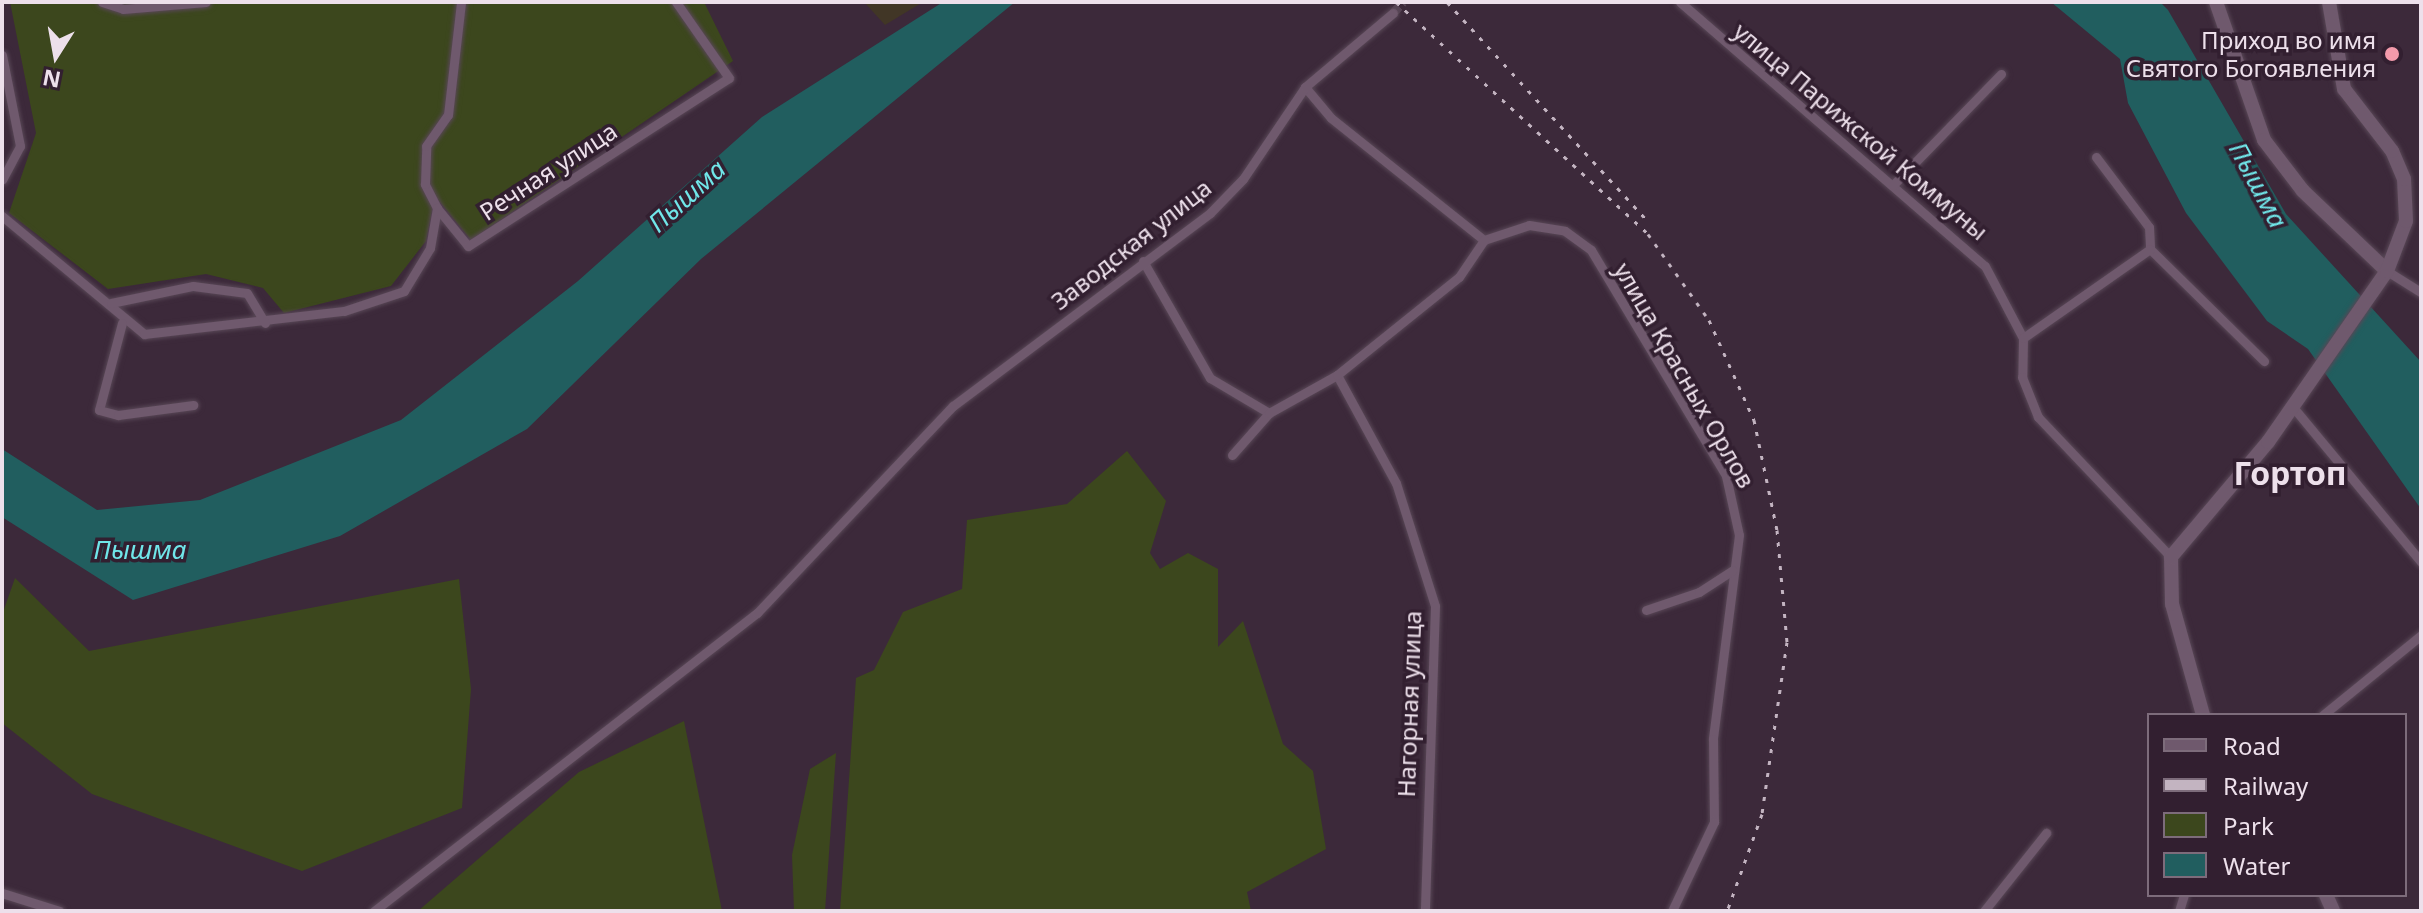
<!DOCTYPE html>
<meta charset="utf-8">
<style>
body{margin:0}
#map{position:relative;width:2423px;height:913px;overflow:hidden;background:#3c293a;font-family:"Noto Sans",sans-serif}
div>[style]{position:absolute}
.industrial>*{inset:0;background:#413626}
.green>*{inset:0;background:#3c471d}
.water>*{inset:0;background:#215e5f}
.street-tunnel>*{height:9px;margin-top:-4.5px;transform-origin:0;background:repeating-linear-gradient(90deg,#574455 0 9px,transparent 0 13.5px)}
.roads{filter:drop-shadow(0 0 2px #584756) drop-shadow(0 0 2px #584756)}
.street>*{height:9px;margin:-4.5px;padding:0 4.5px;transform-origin:4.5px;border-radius:4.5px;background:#6f596d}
.secondary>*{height:14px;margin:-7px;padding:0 7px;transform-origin:7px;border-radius:7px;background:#6f596d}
.rail>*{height:3px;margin-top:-1.5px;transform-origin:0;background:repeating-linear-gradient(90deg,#c3b4c1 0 4px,transparent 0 12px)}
.dots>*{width:22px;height:22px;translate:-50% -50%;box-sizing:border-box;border:4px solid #321f30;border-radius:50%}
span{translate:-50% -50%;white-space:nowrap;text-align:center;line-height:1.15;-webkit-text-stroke:7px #321f30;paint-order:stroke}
.poi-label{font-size:24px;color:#ede0eb}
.right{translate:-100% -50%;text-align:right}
.street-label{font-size:24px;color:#ede0eb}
.water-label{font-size:26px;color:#70e6e9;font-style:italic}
.district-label{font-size:32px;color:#ede0eb;font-weight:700}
.frame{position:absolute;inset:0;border:4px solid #ede0eb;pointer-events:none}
.legend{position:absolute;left:2147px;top:713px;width:260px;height:184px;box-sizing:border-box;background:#321f30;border:2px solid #7d6c7b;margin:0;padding:10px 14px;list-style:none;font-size:24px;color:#ede0eb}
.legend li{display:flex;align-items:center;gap:16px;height:40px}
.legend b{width:40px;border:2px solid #7d6c7b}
.north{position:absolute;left:16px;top:16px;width:80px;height:80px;-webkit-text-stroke:6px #321f30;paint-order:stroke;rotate:191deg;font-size:22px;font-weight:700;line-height:32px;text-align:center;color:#ede0eb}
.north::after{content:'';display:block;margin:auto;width:28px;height:36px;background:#ede0eb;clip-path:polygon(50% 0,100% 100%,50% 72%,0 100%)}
</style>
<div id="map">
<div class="industrial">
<div style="clip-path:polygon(864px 2px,923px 2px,885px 25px)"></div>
</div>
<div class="green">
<div style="clip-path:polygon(10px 2px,704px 2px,733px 61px,471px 240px,435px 196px,426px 241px,391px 286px,284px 313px,263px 288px,206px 274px,108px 289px,9px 213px,36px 133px)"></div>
<div style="clip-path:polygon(1127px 451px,1166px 501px,1150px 553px,1160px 569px,1188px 553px,1218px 569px,1218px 647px,1243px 621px,1283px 744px,1313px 771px,1326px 849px,1247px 892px,1251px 911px,840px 911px,856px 678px,874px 670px,903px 612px,962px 589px,967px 520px,1067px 504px)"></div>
<div style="clip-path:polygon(15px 578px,89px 651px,459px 579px,471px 689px,462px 808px,302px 871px,92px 794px,2px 723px,2px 615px)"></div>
<div style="clip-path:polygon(684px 721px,722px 911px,418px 911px,579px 772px)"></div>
<div style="clip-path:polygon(836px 753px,825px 911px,794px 911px,792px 855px,810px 769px)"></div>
</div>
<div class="water">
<div style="clip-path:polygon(943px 2px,1015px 2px,701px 259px,527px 429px,340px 536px,133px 600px,2px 517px,2px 449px,97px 510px,200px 500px,401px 420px,578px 281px,762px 117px)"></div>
<div style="clip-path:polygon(2051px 2px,2160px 2px,2168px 10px,2286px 214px,2421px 362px,2421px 509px,2308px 349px,2267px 321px,2186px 213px,2128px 103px,2120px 59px)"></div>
</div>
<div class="street-tunnel">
<div style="left:1393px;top:13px;width:15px;rotate:-48deg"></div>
</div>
<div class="roads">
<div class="street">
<div style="left:102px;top:2px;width:22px;rotate:18deg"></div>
<div style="left:123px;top:9px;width:83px;rotate:-4.8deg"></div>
<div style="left:1680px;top:2px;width:403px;rotate:40.9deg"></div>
<div style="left:1985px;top:266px;width:81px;rotate:62.2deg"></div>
<div style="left:2023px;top:338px;width:39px;rotate:91deg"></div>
<div style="left:2022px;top:377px;width:43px;rotate:68.2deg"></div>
<div style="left:2038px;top:417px;width:193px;rotate:46.5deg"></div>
<div style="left:2px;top:55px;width:93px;rotate:78.8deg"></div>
<div style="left:20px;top:146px;width:38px;rotate:118deg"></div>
<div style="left:1305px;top:87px;width:40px;rotate:50deg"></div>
<div style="left:1331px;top:118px;width:196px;rotate:38.6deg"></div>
<div style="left:1484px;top:240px;width:47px;rotate:-18.4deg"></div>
<div style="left:1529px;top:225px;width:36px;rotate:9deg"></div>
<div style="left:1565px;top:231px;width:32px;rotate:36deg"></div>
<div style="left:1591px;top:250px;width:263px;rotate:59.1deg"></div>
<div style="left:1726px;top:476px;width:60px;rotate:77.6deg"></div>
<div style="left:1739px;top:535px;width:206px;rotate:97.3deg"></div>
<div style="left:1713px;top:739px;width:83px;rotate:89.3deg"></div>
<div style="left:1714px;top:822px;width:98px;rotate:115.3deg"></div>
<div style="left:2096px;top:157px;width:88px;rotate:52.9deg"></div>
<div style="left:2149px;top:227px;width:22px;rotate:87deg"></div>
<div style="left:2150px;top:249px;width:160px;rotate:44.5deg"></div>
<div style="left:1893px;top:185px;width:155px;rotate:-45.8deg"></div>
<div style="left:437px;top:208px;width:27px;rotate:-117deg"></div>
<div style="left:425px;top:184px;width:38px;rotate:-88deg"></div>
<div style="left:426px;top:146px;width:38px;rotate:-55deg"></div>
<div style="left:448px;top:115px;width:114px;rotate:-83.4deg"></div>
<div style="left:2px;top:216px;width:185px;rotate:39.7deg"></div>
<div style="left:144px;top:334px;width:201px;rotate:-6.6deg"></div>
<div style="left:344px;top:311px;width:63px;rotate:-18.4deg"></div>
<div style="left:404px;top:291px;width:50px;rotate:-58.8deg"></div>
<div style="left:430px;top:248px;width:41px;rotate:-80.1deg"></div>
<div style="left:437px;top:208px;width:49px;rotate:50.8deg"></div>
<div style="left:468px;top:246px;width:310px;rotate:-32.8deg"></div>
<div style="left:729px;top:78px;width:93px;rotate:-124.9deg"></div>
<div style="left:1143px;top:261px;width:135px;rotate:60.2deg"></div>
<div style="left:1210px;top:378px;width:69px;rotate:30.7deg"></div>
<div style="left:2387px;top:271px;width:40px;rotate:32deg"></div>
<div style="left:111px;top:303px;width:84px;rotate:-11.7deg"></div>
<div style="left:193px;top:286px;width:54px;rotate:7.4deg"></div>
<div style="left:247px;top:293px;width:35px;rotate:59deg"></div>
<div style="left:122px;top:323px;width:90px;rotate:104.8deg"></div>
<div style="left:99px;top:410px;width:20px;rotate:15deg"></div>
<div style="left:118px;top:415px;width:76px;rotate:-7.6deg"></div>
<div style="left:2023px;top:338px;width:155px;rotate:-35deg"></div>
<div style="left:1337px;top:375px;width:123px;rotate:61.4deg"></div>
<div style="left:1396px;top:483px;width:129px;rotate:72.4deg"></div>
<div style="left:1435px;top:606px;width:305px;rotate:91.9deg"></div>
<div style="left:2293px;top:407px;width:201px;rotate:50.4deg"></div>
<div style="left:1232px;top:455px;width:56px;rotate:-48.6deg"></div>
<div style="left:1269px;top:413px;width:78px;rotate:-29.2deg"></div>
<div style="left:1337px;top:375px;width:156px;rotate:-38.8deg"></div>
<div style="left:1459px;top:277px;width:45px;rotate:-56deg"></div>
<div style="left:1646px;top:610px;width:56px;rotate:-18.8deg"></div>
<div style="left:1699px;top:592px;width:40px;rotate:-32.9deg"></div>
<div style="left:2323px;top:715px;width:127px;rotate:-39.2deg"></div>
<div style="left:2px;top:893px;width:60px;rotate:17.5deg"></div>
<div style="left:374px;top:911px;width:485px;rotate:-37.9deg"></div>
<div style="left:757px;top:613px;width:285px;rotate:-46.6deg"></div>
<div style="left:953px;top:406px;width:321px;rotate:-36.9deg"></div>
<div style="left:1210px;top:213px;width:47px;rotate:-45.9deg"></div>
<div style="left:1243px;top:179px;width:111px;rotate:-56deg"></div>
<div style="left:1305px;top:87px;width:115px;rotate:-40.1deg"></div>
<div style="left:1984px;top:911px;width:100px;rotate:-51.5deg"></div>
<div style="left:2179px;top:911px;width:17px;rotate:-73deg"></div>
</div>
<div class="secondary">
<div style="left:2216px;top:2px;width:146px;rotate:70.8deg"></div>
<div style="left:2264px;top:140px;width:64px;rotate:52.6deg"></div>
<div style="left:2303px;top:191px;width:116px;rotate:43.6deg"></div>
<div style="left:2203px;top:715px;width:115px;rotate:-105.6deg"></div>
<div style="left:2172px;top:604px;width:47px;rotate:-91.2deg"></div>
<div style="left:2171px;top:557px;width:150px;rotate:-49.9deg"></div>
<div style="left:2268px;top:442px;width:208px;rotate:-55.2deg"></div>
<div style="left:2387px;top:271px;width:53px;rotate:-69.2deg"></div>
<div style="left:2406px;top:221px;width:42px;rotate:-92.7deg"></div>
<div style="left:2404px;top:179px;width:30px;rotate:-113deg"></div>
<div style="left:2392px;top:151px;width:78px;rotate:-127.7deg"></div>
<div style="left:2344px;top:89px;width:88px;rotate:-99.8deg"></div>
<div style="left:2326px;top:895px;width:17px;rotate:66deg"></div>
</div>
</div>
<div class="rail">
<div style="left:1396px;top:2px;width:343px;rotate:42.6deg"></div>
<div style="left:1648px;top:234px;width:105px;rotate:54.7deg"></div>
<div style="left:1709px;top:320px;width:110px;rotate:65.8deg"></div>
<div style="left:1754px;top:420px;width:112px;rotate:78.2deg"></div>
<div style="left:1777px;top:530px;width:112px;rotate:84.9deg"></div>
<div style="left:1787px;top:642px;width:174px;rotate:98.3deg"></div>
<div style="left:1762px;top:814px;width:103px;rotate:109.8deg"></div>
<div style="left:1447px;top:2px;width:296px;rotate:47.5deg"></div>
</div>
<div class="dots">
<div style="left:2392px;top:54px;background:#f39aab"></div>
</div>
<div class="poi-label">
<span class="right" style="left:2376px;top:54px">Приход во имя<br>Святого Богоявления</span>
</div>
<div class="street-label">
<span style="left:1861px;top:131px;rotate:40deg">улица Парижской Коммуны</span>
<span style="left:548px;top:171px;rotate:-33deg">Речная улица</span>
<span style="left:1131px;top:244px;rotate:-38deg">Заводская улица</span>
<span style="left:1685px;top:375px;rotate:60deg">улица Красных Орлов</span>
<span style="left:1409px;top:704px;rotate:-88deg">Нагорная улица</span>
</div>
<div class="water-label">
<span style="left:2258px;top:185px;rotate:62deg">Пышма</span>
<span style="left:687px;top:196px;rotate:-42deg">Пышма</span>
<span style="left:140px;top:550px">Пышма</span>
</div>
<div class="district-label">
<span style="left:2290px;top:473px">Гортоп</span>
</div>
<div class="frame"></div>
<ul class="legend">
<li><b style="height:10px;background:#6f596d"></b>Road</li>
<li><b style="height:10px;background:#c3b4c1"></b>Railway</li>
<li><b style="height:22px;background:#3c471d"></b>Park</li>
<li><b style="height:22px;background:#215e5f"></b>Water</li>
</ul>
<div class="north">N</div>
</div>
